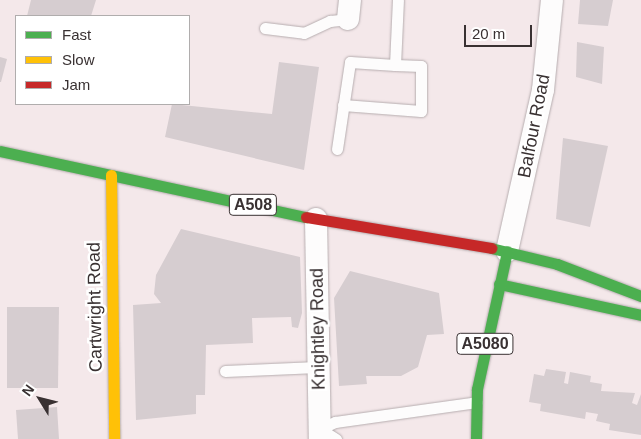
<!DOCTYPE html>
<style>
body{margin:0}
#map{position:relative;width:641px;height:439px;overflow:hidden;background:#f4e8ea;font-family:Arial,sans-serif}
div>[style]{position:absolute}
.building>*{inset:0;background:#d6cdd0}
.roads{filter:drop-shadow(0 0 1px #b6adaf) drop-shadow(0 0 1px #b6adaf)}
.lane>*{height:11px;margin:-5.5px;padding:0 5.5px;transform-origin:5.5px;border-radius:5.5px;background:#fdfcfc}
.street>*{height:22px;margin:-11px;padding:0 11px;transform-origin:11px;border-radius:11px;background:#fdfcfc}
.fast>*{height:11px;margin:-5.5px;padding:0 5.5px;transform-origin:5.5px;border-radius:5.5px;background:#4caf50}
.slow>*{height:11px;margin:-5.5px;padding:0 5.5px;transform-origin:5.5px;border-radius:5.5px;background:#ffc107}
.jam>*{height:11px;margin:-5.5px;padding:0 5.5px;transform-origin:5.5px;border-radius:5.5px;background:#c62828}
span{translate:-50% -50%;white-space:nowrap;text-align:center;line-height:1.15;-webkit-text-stroke:5px #fff;paint-order:stroke}
.shield-label span{padding:1px 4px;background:#fff;border:1px solid;border-radius:4px;-webkit-text-stroke-width:0}
.shield-label{font-size:16px;color:#393132;font-weight:700}
.street-label{font-size:18px;color:#393132}
.legend{position:absolute;left:15px;top:15px;width:175px;height:90px;box-sizing:border-box;background:#fff;border:1px solid #b0adad;margin:0;padding:6px 9px;list-style:none;font-size:15px;color:#393132}
.legend li{display:flex;align-items:center;gap:10px;height:25px}
.legend b{width:25px;border:1px solid #b0adad}
.north{position:absolute;left:15px;top:374px;width:50px;height:50px;-webkit-text-stroke:4px #fff;paint-order:stroke;rotate:306deg;font-size:14px;font-weight:700;line-height:20px;text-align:center;color:#393132}
.north::after{content:'';display:block;margin:auto;width:18px;height:22px;background:#393132;clip-path:polygon(50% 0,100% 100%,50% 72%,0 100%)}
.scale{position:absolute;left:464px;top:25px;width:68px;height:22px;box-sizing:border-box;border:2px solid #393132;border-top:0;padding-left:6px;font-size:15px;line-height:18px;white-space:nowrap;color:#393132;-webkit-text-stroke:4px #fff;paint-order:stroke}
</style>
<div id="map">
<div class="building">
<div style="clip-path:polygon(31px 0,96px 0,91px 16px,27px 16px)"></div>
<div style="clip-path:polygon(580px 0,613px 0,608px 26px,578px 24px)"></div>
<div style="clip-path:polygon(577px 42px,604px 47px,602px 84px,576px 77px)"></div>
<div style="clip-path:polygon(0 57px,7px 59px,1px 82px,0 82px)"></div>
<div style="clip-path:polygon(279px 62px,319px 67px,304px 170px,165px 137px,172px 104px,272px 114px)"></div>
<div style="clip-path:polygon(563px 138px,608px 146px,590px 227px,556px 219px)"></div>
<div style="clip-path:polygon(181px 229px,300px 257px,302px 313px,298px 328px,292px 327px,291px 317px,252px 318px,253px 343px,206px 345px,205px 395px,196px 395px,196px 414px,136px 420px,133px 305px,161px 303px,154px 294px,156px 275px)"></div>
<div style="clip-path:polygon(350px 271px,439px 293px,444px 334px,427px 335px,418px 367px,401px 376px,366px 376px,367px 384px,339px 386px,334px 298px)"></div>
<div style="clip-path:polygon(7px 307px,59px 307px,58px 388px,7px 388px)"></div>
<div style="clip-path:polygon(546px 369px,566px 372px,564px 383px,568px 384px,570px 372px,591px 376px,590px 382px,602px 384px,601px 391px,635px 393px,632px 403px,637px 405px,641px 394px,641px 435px,609px 430px,610px 424px,596px 421px,598px 414px,586px 412px,585px 419px,540px 411px,541px 404px,529px 402px,534px 374px,544px 376px)"></div>
<div style="clip-path:polygon(57px 407px,59px 439px,18px 439px,16px 410px)"></div>
</div>
<div class="roads">
<div class="lane">
<div style="left:265px;top:28px;width:39px;rotate:7deg"></div>
<div style="left:304px;top:33px;width:29px;rotate:-25deg"></div>
<div style="left:330px;top:21px;width:18px;rotate:-6deg"></div>
<div style="left:343px;top:105px;width:78px;rotate:4.4deg"></div>
<div style="left:421px;top:111px;width:45px;rotate:-90deg"></div>
<div style="left:421px;top:66px;width:26px;rotate:-178deg"></div>
<div style="left:337px;top:149px;width:88px;rotate:-81.5deg"></div>
<div style="left:350px;top:62px;width:45px;rotate:3.8deg"></div>
<div style="left:395px;top:65px;width:65px;rotate:-87.4deg"></div>
<div style="left:225px;top:371px;width:92px;rotate:-2.5deg"></div>
<div style="left:320px;top:429px;width:17px;rotate:-25deg"></div>
<div style="left:335px;top:422px;width:143px;rotate:-8deg"></div>
<div style="left:320px;top:429px;width:19px;rotate:32deg"></div>
</div>
<div class="street">
<div style="left:348px;top:19px;width:19px;rotate:-84deg"></div>
<div style="left:316px;top:219px;width:220px;rotate:89deg"></div>
<div style="left:507px;top:251px;width:165px;rotate:-77.4deg"></div>
<div style="left:543px;top:90px;width:90px;rotate:-84.3deg"></div>
</div>
<div class="fast">
<div style="left:0;top:151px;width:313px;rotate:12.2deg"></div>
<div style="left:491px;top:248px;width:68px;rotate:13.6deg"></div>
<div style="left:557px;top:264px;width:90px;rotate:20.9deg"></div>
<div style="left:499px;top:284px;width:145px;rotate:12.3deg"></div>
<div style="left:476px;top:439px;width:50px;rotate:-88.9deg"></div>
<div style="left:477px;top:389px;width:141px;rotate:-77.7deg"></div>
</div>
<div class="slow">
<div style="left:111px;top:175px;width:264px;rotate:89.3deg"></div>
</div>
<div class="jam">
<div style="left:306px;top:217px;width:188px;rotate:9.5deg"></div>
</div>
</div>
<div class="shield-label">
<span style="left:253px;top:205px">A508</span>
<span style="left:485px;top:344px">A5080</span>
</div>
<div class="street-label">
<span style="left:534px;top:126px;rotate:-79deg">Balfour Road</span>
<span style="left:95px;top:307px;rotate:-91deg">Cartwright Road</span>
<span style="left:318px;top:329px;rotate:-91deg">Knightley Road</span>
</div>
<ul class="legend">
<li><b style="height:6px;background:#4caf50"></b>Fast</li>
<li><b style="height:6px;background:#ffc107"></b>Slow</li>
<li><b style="height:6px;background:#c62828"></b>Jam</li>
</ul>
<div class="north">N</div>
<div class="scale">20 m</div>
</div>
